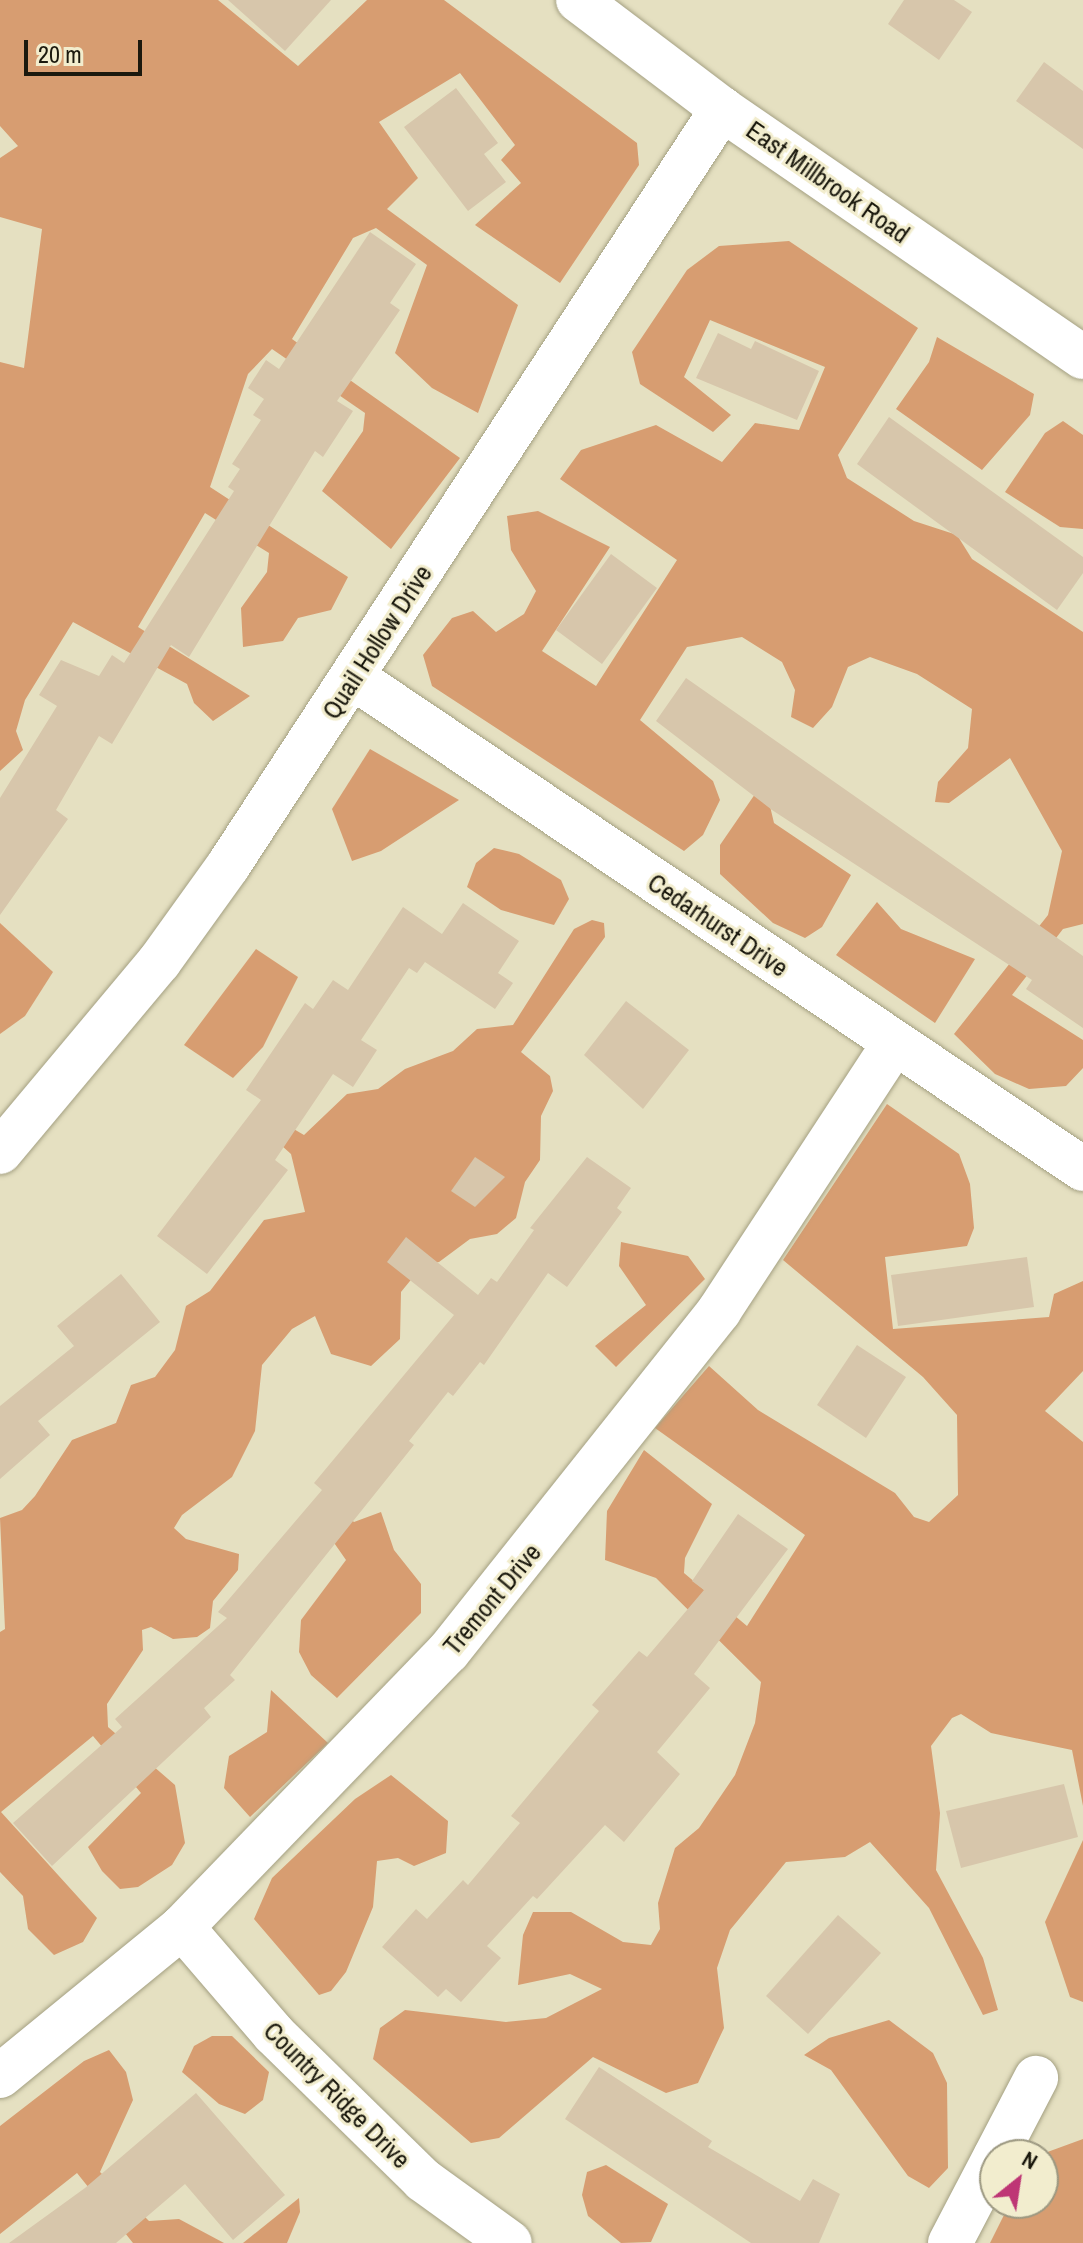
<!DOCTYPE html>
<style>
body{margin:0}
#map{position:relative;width:1083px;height:2243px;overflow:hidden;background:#e5e0c1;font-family:"Archivo Narrow",sans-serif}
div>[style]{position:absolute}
.forest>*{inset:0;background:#d79d71}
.building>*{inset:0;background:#d7c6ab}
.roads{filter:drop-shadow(0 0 2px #a4a082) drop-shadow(0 0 2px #a4a082)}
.minor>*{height:44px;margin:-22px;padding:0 22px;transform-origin:22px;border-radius:22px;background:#fff}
.major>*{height:44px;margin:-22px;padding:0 22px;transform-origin:22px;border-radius:22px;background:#fff}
span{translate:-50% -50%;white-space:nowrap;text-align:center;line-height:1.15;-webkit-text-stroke:6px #f2edce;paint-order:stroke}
.street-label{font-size:26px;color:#1b190e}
.north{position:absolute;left:979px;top:2139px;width:80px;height:80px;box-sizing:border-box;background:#f2edce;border:2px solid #9c9881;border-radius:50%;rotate:30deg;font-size:22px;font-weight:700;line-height:32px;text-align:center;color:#1b190e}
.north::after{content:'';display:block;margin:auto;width:28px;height:36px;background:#be3675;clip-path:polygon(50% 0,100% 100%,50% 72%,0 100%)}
.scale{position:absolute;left:24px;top:40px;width:118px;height:36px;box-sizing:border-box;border:4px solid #1b190e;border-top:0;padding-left:10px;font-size:24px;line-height:28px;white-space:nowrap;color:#1b190e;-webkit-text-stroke:6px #f2edce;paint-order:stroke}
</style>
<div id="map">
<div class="forest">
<div style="clip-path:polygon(0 0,218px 0,298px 66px,367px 0,444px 0,637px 143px,639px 165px,560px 283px,475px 225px,521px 183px,501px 160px,515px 145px,460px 73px,379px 122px,418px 178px,387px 209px,518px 305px,478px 413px,432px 388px,395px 353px,427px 265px,376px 228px,353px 238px,292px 339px,460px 458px,391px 549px,322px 491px,363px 431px,365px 413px,272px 349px,248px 374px,210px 487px,348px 577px,331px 610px,298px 618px,283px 641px,243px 647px,241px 608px,267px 572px,269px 553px,205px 513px,138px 627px,250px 696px,213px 721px,194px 703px,187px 684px,73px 622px,25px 700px,16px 731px,23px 750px,0 771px,0 362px,24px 368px,42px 229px,0 217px,0 158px,18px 146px,0 126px)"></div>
<div style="clip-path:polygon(789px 241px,918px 328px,838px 455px,847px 478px,914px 521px,957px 535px,972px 559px,1083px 632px,1083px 924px,1063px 929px,1012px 995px,1083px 1040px,1083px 1068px,1066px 1086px,1029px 1089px,995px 1074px,954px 1034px,1048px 915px,1062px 851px,1010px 758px,949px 803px,935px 802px,938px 782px,968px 748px,972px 709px,917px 674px,870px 657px,848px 667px,832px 707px,813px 728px,791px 717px,795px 690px,782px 662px,742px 637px,687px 647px,640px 720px,713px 781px,720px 800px,703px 835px,684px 851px,432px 686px,423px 655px,452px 618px,473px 611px,496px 632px,524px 614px,536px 591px,511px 550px,507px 516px,538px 511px,610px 547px,542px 651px,596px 686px,677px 560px,560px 479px,581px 450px,656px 425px,722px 462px,755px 423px,799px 430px,825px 367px,710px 320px,684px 377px,731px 415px,713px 432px,640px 384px,632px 352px,687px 270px,719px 246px)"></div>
<div style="clip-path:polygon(937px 337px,1034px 394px,1030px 415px,982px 470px,896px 409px,929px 362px)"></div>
<div style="clip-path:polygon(1063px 421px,1083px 435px,1083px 529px,1060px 527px,1005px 492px,1045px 433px)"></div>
<div style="clip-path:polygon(370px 749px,459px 800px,381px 851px,352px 861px,332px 809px)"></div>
<div style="clip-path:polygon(764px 781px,774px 823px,851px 875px,822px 927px,805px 938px,773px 923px,720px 874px,720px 845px)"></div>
<div style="clip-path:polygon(494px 848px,519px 854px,561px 880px,569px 899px,554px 925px,501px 910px,467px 887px,476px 863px)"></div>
<div style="clip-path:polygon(877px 902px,901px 929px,975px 959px,935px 1023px,836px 955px)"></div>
<div style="clip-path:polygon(592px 920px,604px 923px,605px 937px,521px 1052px,550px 1076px,553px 1091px,541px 1116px,540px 1160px,525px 1182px,516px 1218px,497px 1234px,470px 1239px,439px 1262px,423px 1265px,401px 1292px,400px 1339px,371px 1366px,331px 1354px,315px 1316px,292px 1329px,262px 1365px,255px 1431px,232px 1477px,182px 1515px,174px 1528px,186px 1539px,239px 1554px,238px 1570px,213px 1601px,210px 1628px,197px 1637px,173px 1639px,151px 1627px,142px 1630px,143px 1650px,107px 1704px,108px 1727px,175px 1785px,185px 1843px,172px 1865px,138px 1887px,120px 1889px,102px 1871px,88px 1847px,141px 1793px,93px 1736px,1px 1812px,97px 1918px,83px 1942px,54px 1955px,28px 1929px,23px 1896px,0 1872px,0 1632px,5px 1629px,0 1518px,22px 1510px,35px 1496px,72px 1440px,116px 1423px,131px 1385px,155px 1377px,175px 1350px,186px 1306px,210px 1291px,264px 1220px,305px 1212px,291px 1154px,272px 1137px,285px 1124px,304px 1135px,347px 1094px,378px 1089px,405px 1069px,453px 1051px,477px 1029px,513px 1025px,574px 929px)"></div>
<div style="clip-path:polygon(0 923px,53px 972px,25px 1016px,0 1034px)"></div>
<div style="clip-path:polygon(256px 949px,298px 977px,263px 1047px,233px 1078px,184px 1045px)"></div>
<div style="clip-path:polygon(887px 1104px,959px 1154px,970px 1184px,974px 1228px,967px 1246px,885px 1257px,893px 1329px,1049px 1317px,1054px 1294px,1083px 1281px,1083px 1371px,1045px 1411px,1083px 1442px,1083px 1806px,1072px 1750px,991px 1733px,961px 1714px,952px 1718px,931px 1746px,940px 1813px,936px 1870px,983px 1958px,998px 2010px,983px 2015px,929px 1908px,870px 1842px,845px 1857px,786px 1862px,730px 1930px,717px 1968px,724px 2028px,698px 2083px,666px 2093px,593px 2057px,499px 2138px,471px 2143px,373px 2059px,380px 2028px,405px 2010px,506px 2022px,546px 2018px,602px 1989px,570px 1974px,518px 1985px,523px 1935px,533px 1912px,571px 1912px,623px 1942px,651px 1945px,660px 1929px,658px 1903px,675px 1848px,699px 1828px,735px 1775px,755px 1723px,761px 1682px,656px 1578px,605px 1560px,607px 1511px,644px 1450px,712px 1504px,685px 1558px,684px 1573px,747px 1626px,805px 1535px,655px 1428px,709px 1366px,758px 1410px,895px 1493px,914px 1517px,929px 1522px,958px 1495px,957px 1415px,923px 1377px,783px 1260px)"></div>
<div style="clip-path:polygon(621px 1242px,688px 1256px,705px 1279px,616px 1367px,595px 1346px,646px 1305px,619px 1266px)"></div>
<div style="clip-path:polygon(381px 1512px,394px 1550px,421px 1584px,421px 1613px,337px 1698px,311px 1675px,299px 1652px,301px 1620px,346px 1560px,330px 1537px,344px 1513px,354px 1522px)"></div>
<div style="clip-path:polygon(271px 1690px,328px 1743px,250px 1817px,224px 1788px,229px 1756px,267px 1732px)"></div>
<div style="clip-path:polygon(391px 1775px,448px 1821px,446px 1853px,414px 1866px,398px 1858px,377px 1861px,373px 1907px,346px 1972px,331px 1991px,319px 1995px,254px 1919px,272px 1878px,355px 1799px)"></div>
<div style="clip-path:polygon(1083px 1840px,1083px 2002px,1070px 1997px,1045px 1922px)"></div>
<div style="clip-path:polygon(889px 2020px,933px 2053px,947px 2083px,948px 2168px,929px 2188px,908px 2176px,831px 2070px,804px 2055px,829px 2038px)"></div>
<div style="clip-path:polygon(212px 2036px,232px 2036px,269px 2072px,263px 2100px,245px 2114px,219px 2104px,182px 2072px,194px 2046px)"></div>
<div style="clip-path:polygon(109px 2050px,126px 2072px,133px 2100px,100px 2172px,149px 2221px,179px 2219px,224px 2243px,133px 2243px,77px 2173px,0 2234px,0 2126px,84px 2061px)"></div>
<div style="clip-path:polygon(1083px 2139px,1083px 2243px,990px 2243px,1010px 2203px,1043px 2203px,1042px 2154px)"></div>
<div style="clip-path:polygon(606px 2165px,668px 2204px,651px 2242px,621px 2243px,588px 2216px,582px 2195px,587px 2172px)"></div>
<div style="clip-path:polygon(299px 2198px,300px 2212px,287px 2243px,243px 2243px)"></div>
</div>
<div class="building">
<div style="clip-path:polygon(228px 0,331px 0,285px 51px)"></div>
<div style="clip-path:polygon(904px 0,954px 0,972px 12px,939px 60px,888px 24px)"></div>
<div style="clip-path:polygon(1044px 62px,1083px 91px,1083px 149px,1016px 101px)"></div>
<div style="clip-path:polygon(456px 88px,498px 143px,484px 154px,506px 182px,468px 211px,404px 127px)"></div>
<div style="clip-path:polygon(370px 232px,416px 264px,390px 303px,400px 310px,337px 401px,353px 411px,323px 457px,315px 451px,189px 657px,171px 645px,112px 744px,99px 736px,56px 810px,68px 819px,0 915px,0 798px,57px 706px,39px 695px,61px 660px,99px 676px,112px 655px,124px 663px,234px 491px,228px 487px,240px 469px,232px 464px,261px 420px,253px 415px,264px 399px,248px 388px,266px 360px,279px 369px)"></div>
<div style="clip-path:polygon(718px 333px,751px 349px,755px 341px,819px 371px,797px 420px,696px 378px)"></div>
<div style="clip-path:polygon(889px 417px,1083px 557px,1083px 573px,1057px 610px,857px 464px)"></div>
<div style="clip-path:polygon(611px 554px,657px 588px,602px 664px,556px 630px)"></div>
<div style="clip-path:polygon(686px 678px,1083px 956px,1083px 1028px,1026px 989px,1032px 980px,772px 810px,656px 721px)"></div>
<div style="clip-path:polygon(463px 903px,519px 941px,498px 973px,513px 983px,495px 1009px,425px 962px,417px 973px,409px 968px,361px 1040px,377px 1050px,353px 1087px,333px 1074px,275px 1160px,288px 1170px,207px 1274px,157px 1236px,261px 1100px,246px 1090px,305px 1003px,313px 1009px,333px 980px,348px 990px,403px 907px,442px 934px)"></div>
<div style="clip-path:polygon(626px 1001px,689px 1050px,643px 1109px,584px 1055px)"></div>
<div style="clip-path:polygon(475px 1157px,505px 1177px,475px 1207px,451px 1191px)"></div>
<div style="clip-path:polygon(587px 1157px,631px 1188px,617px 1208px,622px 1212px,567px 1287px,548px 1273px,484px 1365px,480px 1362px,453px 1396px,448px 1392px,409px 1441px,414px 1445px,230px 1675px,235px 1680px,204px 1708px,211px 1717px,52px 1866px,13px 1823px,122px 1727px,115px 1719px,227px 1618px,218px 1612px,322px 1490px,314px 1483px,454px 1315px,387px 1262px,406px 1237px,478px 1295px,491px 1278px,497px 1282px,534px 1230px,530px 1228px)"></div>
<div style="clip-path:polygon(1027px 1257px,1034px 1307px,898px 1326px,891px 1275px)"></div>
<div style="clip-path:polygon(121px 1274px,160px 1322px,38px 1421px,50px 1435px,0 1479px,0 1406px,74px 1346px,57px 1326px)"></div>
<div style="clip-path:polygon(857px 1345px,906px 1377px,866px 1438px,817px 1405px)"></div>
<div style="clip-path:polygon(738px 1514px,788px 1549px,694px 1674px,710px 1688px,657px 1752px,680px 1774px,624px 1842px,605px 1825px,537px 1899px,533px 1896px,487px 1946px,501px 1958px,461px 2002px,446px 1989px,438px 1997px,382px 1947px,416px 1909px,427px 1919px,463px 1880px,468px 1885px,520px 1823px,511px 1816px,599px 1711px,592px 1705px,639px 1651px,647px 1657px,704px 1590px,692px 1581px)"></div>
<div style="clip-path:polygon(1064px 1784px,1078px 1837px,961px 1868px,946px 1811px)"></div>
<div style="clip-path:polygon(838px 1915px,881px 1953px,808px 2034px,766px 1996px)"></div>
<div style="clip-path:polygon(599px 2067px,712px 2141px,708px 2147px,800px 2201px,813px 2179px,840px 2194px,819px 2243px,751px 2243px,565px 2119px)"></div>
<div style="clip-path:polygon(196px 2093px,285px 2195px,233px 2240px,185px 2184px,116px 2243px,9px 2243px,85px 2188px)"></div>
</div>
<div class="roads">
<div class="minor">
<div style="left:354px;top:678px;width:879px;rotate:33.96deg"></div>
<div style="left:0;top:1152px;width:248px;rotate:-50.1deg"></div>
<div style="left:159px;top:962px;width:118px;rotate:-54.3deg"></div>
<div style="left:228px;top:866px;width:904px;rotate:-56.87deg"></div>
<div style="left:182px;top:1927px;width:141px;rotate:49.3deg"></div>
<div style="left:274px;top:2034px;width:209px;rotate:44.4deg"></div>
<div style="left:423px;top:2180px;width:107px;rotate:35.9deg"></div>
<div style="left:0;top:2076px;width:235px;rotate:-39.3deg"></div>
<div style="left:182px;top:1927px;width:383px;rotate:-46deg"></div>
<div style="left:448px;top:1652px;width:436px;rotate:-51.5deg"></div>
<div style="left:719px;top:1311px;width:319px;rotate:-56.8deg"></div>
<div style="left:996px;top:2155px;width:87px;rotate:-62.5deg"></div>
<div style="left:950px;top:2243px;width:97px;rotate:-62.4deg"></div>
</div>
<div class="major">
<div style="left:578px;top:0;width:181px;rotate:37.1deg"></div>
<div style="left:722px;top:109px;width:438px;rotate:34.5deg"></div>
</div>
</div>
<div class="street-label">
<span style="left:828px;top:182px;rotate:35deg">East Millbrook Road</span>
<span style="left:377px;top:642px;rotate:-57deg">Quail Hollow Drive</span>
<span style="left:718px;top:925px;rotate:34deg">Cedarhurst Drive</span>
<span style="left:492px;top:1599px;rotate:-50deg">Tremont Drive</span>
<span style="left:337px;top:2095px;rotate:45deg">Country Ridge Drive</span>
</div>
<div class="north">N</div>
<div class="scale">20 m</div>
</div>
